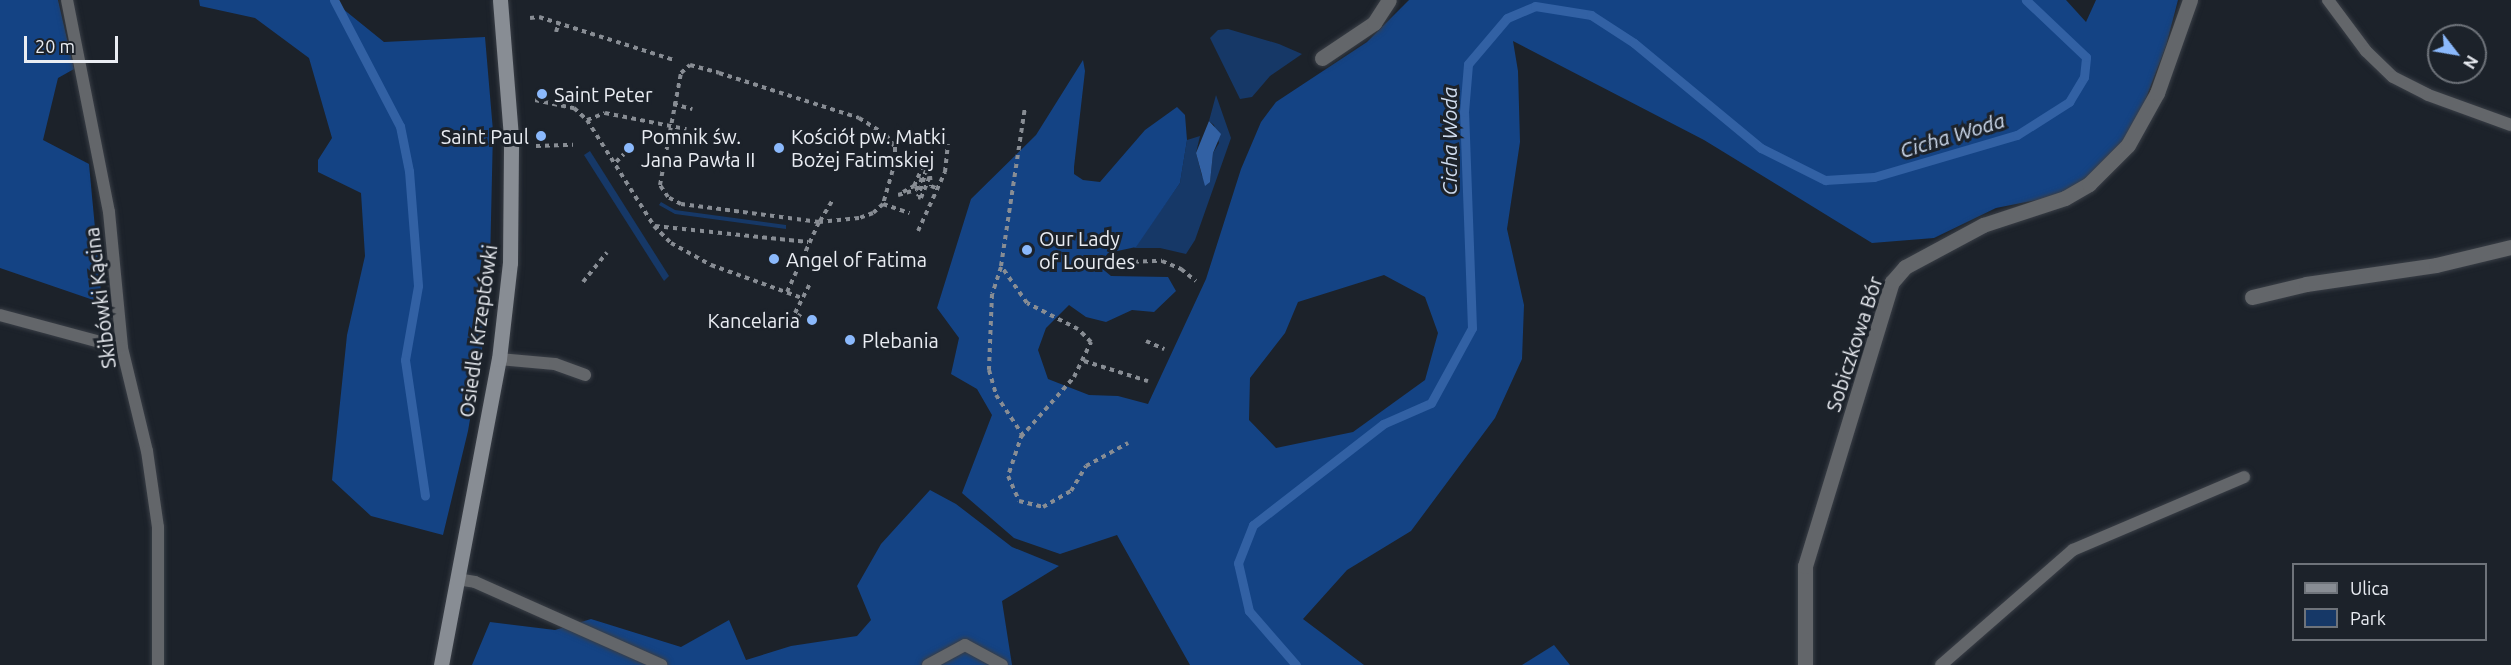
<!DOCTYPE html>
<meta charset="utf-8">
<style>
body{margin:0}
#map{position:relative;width:2511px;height:665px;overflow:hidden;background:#1c222a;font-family:Ubuntu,sans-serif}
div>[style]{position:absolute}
.green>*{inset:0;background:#163867}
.forest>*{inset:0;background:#144384}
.water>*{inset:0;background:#3261a4}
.stream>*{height:9px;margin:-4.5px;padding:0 4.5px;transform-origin:4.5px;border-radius:4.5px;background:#3261a4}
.path>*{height:4px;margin-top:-2px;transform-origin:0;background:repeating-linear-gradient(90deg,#888d94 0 4.5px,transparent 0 9px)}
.roads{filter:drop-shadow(0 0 2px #393e46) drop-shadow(0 0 2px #393e46)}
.service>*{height:12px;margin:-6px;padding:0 6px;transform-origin:6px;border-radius:6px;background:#63666a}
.minor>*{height:15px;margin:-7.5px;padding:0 7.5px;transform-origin:7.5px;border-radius:7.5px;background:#63666a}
.secondary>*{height:15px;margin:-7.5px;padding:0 7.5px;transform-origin:7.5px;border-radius:7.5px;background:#888d94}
.dots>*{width:16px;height:16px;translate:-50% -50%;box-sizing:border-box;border:3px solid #1c222a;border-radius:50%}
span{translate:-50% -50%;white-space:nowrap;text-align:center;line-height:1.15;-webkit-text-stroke:6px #1c222a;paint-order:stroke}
.poi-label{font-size:20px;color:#eaedf3}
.left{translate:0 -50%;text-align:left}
.right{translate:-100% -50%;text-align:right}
.street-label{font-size:20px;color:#eaedf3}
.water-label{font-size:21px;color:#cedbee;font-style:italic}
.legend{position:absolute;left:2292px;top:563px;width:195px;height:78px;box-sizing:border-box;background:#1c222a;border:2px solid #6e737a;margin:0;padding:8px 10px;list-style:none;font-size:18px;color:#eaedf3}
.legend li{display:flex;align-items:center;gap:12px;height:30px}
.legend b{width:30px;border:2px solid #6e737a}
.north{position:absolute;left:2427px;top:24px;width:60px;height:60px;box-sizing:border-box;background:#1c222a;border:2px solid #6e737a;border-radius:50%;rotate:121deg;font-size:16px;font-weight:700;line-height:24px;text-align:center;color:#eaedf3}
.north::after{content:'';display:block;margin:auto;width:21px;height:27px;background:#8bb9fc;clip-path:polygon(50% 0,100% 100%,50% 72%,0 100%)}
.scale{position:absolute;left:24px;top:36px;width:94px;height:27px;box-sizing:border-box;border:3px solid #eaedf3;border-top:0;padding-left:8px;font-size:18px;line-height:21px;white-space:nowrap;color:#eaedf3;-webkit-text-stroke:4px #1c222a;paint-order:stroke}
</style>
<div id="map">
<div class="green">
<div style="clip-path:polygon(1228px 29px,1279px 44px,1302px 54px,1270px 76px,1252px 97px,1240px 99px,1210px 38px,1218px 30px)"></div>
<div style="clip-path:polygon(1216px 95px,1231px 138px,1195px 240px,1186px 254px,1160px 248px,1134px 248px,1180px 183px,1187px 140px,1200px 136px,1196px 153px,1202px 176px,1210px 182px,1213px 153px,1219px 143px,1214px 125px,1209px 121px)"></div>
<div style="clip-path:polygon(590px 151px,669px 276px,664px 281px,584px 155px)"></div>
<div style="clip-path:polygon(661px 202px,675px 210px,786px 225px,786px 229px,675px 214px,659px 205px)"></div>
</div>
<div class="forest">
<div style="clip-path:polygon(0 0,58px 0,74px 69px,58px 78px,43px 140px,89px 164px,102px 303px,0 268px)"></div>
<div style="clip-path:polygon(199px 0,332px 0,384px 42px,485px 37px,493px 131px,489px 308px,468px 431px,443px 535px,371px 516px,332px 480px,347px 335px,365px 256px,361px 193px,318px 172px,318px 160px,332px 138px,309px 58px,255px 18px,200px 6px)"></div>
<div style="clip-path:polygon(evenodd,1409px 0,2066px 0,2086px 22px,2096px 0,2178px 0,2166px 46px,2128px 145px,2077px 192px,1996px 208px,1934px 238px,1872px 243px,1704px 140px,1513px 41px,1518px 71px,1520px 142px,1507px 229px,1524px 305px,1522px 359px,1495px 418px,1411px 531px,1347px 570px,1303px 619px,1364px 665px,1190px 665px,1117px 535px,1060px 554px,1014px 538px,962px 493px,992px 415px,977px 389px,951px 374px,959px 338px,937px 308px,971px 199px,1036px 135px,1083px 60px,1085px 71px,1074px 167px,1074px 174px,1083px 180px,1100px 182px,1145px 130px,1177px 107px,1185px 115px,1187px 140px,1180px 183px,1136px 247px,1108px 253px,1099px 266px,1111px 276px,1168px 277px,1176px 291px,1154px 312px,1132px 310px,1106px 322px,1086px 317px,1069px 305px,1046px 328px,1038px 350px,1048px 379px,1089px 395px,1118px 396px,1148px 404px,1206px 279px,1241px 169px,1261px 122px,1276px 102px,1367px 42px,1409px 0,1384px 275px,1425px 297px,1438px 333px,1425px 380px,1353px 432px,1276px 448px,1249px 420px,1250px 378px,1285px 333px,1298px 302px,1384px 275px)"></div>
<div style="clip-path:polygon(930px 490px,956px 504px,1012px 547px,1059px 566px,1002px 601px,1012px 665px,472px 665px,490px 622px,555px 630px,591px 619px,681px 647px,729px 620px,746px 660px,791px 646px,857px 636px,871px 620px,857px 586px,881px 544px)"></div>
<div style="clip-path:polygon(1554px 645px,1570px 665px,1522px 665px)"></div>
</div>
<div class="water">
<div style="clip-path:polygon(1209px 121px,1221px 134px,1213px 153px,1210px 182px,1205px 186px,1196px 153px)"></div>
</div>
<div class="stream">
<div style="left:334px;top:0;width:142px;rotate:62.4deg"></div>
<div style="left:400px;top:126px;width:46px;rotate:78.7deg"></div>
<div style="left:409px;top:171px;width:115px;rotate:85.5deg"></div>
<div style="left:418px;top:286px;width:75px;rotate:100deg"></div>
<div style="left:405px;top:360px;width:137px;rotate:81.6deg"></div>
<div style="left:1296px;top:665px;width:72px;rotate:-131deg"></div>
<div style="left:1249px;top:611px;width:49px;rotate:-102.9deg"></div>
<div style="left:1238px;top:563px;width:41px;rotate:-68.5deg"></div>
<div style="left:1253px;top:525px;width:165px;rotate:-37.8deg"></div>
<div style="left:1383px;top:424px;width:52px;rotate:-23.6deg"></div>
<div style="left:1431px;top:403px;width:85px;rotate:-61.3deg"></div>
<div style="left:1472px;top:328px;width:216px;rotate:-92.1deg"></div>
<div style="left:1464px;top:112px;width:48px;rotate:-85.2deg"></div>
<div style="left:1468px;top:64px;width:60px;rotate:-49.7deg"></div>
<div style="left:1507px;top:18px;width:30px;rotate:-23deg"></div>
<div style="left:1535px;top:6px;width:57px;rotate:9.1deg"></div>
<div style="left:1591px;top:15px;width:51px;rotate:33.1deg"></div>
<div style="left:1634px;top:43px;width:165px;rotate:39.6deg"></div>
<div style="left:1761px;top:148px;width:72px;rotate:26.6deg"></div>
<div style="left:1825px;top:180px;width:49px;rotate:-3.5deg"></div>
<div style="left:1874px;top:177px;width:149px;rotate:-16.4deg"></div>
<div style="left:2017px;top:135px;width:62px;rotate:-32.4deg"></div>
<div style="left:2069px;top:102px;width:29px;rotate:-59deg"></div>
<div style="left:2084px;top:77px;width:20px;rotate:-84deg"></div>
<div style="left:2086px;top:57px;width:83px;rotate:-136.5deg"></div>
</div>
<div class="path">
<div style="left:530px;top:18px;width:9px;rotate:-6deg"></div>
<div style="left:539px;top:17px;width:142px;rotate:17.7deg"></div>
<div style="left:556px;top:32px;width:9px;rotate:-72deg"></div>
<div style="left:535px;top:100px;width:40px;rotate:12deg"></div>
<div style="left:574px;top:108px;width:18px;rotate:43deg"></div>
<div style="left:587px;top:120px;width:125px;rotate:57.7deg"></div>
<div style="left:654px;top:226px;width:24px;rotate:45deg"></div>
<div style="left:671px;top:243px;width:46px;rotate:28.8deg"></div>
<div style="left:711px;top:265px;width:97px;rotate:19.9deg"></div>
<div style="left:673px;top:104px;width:20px;rotate:15deg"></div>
<div style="left:587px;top:120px;width:19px;rotate:-21deg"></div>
<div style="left:605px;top:113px;width:83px;rotate:11.2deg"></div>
<div style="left:536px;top:146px;width:37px;rotate:-2deg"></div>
<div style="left:616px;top:162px;width:11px;rotate:-45deg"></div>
<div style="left:903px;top:192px;width:13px;rotate:-29deg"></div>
<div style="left:914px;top:186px;width:30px;rotate:-66deg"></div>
<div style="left:898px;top:195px;width:19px;rotate:-16deg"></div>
<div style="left:916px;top:190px;width:24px;rotate:-62deg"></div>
<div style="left:927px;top:169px;width:29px;rotate:108deg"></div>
<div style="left:918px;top:197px;width:3px;rotate:18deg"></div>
<div style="left:921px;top:198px;width:24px;rotate:-68deg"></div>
<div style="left:930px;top:176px;width:10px;rotate:84deg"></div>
<div style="left:931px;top:186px;width:8px;rotate:23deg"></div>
<div style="left:883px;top:204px;width:28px;rotate:19deg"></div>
<div style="left:820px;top:221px;width:26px;rotate:-59deg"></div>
<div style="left:655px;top:226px;width:154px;rotate:6deg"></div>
<div style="left:918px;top:231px;width:65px;rotate:-65.4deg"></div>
<div style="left:945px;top:172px;width:28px;rotate:-84deg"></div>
<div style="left:1125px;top:262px;width:37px;rotate:-2deg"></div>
<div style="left:1162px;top:261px;width:21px;rotate:23deg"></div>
<div style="left:1181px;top:269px;width:19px;rotate:39deg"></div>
<div style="left:1001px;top:267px;width:28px;rotate:108deg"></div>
<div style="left:992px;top:294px;width:76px;rotate:92.3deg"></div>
<div style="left:989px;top:370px;width:26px;rotate:74deg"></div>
<div style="left:996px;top:395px;width:47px;rotate:56.3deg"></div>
<div style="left:1022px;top:434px;width:44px;rotate:108.4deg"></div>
<div style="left:1008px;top:476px;width:27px;rotate:66deg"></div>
<div style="left:1019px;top:501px;width:25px;rotate:14deg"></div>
<div style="left:1043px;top:507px;width:32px;rotate:-30deg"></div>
<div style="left:1071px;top:491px;width:29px;rotate:-59deg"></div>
<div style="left:1086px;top:466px;width:48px;rotate:-28.7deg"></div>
<div style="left:583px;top:282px;width:38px;rotate:-51deg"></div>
<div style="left:787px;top:292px;width:77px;rotate:-65.4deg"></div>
<div style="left:819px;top:222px;width:139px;rotate:-172.6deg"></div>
<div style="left:681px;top:204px;width:15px;rotate:-152deg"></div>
<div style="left:668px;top:197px;width:14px;rotate:-124deg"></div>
<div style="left:660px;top:185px;width:114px;rotate:-79.4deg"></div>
<div style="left:681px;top:73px;width:12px;rotate:-42deg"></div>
<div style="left:690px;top:65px;width:30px;rotate:15deg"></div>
<div style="left:719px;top:73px;width:147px;rotate:17.8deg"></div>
<div style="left:859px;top:118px;width:32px;rotate:32deg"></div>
<div style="left:886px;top:135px;width:15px;rotate:53deg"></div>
<div style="left:895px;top:147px;width:15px;rotate:90deg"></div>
<div style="left:895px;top:162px;width:44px;rotate:105.9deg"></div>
<div style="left:883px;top:204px;width:13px;rotate:138deg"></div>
<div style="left:873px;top:213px;width:15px;rotate:160deg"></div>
<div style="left:859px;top:218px;width:40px;rotate:174.3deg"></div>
<div style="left:801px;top:317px;width:7px;rotate:-146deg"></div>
<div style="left:795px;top:313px;width:33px;rotate:-63deg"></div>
<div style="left:1146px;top:341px;width:20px;rotate:24deg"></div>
<div style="left:1084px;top:361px;width:67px;rotate:17.4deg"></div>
<div style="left:1021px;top:437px;width:80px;rotate:-48.5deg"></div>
<div style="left:1074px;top:377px;width:39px;rotate:-64deg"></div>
<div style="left:1091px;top:342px;width:18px;rotate:-135deg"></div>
<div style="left:1078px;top:329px;width:57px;rotate:-153deg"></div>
<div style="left:1027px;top:303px;width:45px;rotate:-125.1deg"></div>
<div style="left:1001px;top:266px;width:161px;rotate:-81.4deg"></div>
</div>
<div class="roads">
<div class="service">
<div style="left:67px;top:0;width:216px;rotate:78.8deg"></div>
<div style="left:109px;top:212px;width:137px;rotate:84.5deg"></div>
<div style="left:122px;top:348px;width:106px;rotate:76.4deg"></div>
<div style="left:147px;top:451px;width:77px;rotate:81.8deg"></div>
<div style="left:158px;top:527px;width:138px;rotate:90deg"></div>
<div style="left:2328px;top:0;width:64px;rotate:53.3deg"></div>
<div style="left:2366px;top:51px;width:37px;rotate:44deg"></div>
<div style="left:2393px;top:77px;width:39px;rotate:27deg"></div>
<div style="left:2428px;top:95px;width:88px;rotate:19.9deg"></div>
<div style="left:0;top:315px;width:126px;rotate:15.1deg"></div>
<div style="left:499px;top:359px;width:56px;rotate:5.1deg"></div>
<div style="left:555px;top:364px;width:32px;rotate:20deg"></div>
<div style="left:457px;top:579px;width:18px;rotate:9deg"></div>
<div style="left:475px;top:582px;width:204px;rotate:24deg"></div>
<div style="left:928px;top:665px;width:42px;rotate:-28.4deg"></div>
<div style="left:965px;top:645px;width:42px;rotate:28.4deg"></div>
<div style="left:1941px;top:665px;width:175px;rotate:-41.1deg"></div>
<div style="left:2073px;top:550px;width:186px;rotate:-23.1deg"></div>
</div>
<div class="minor">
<div style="left:1322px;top:58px;width:63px;rotate:-33.9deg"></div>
<div style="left:1374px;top:23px;width:27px;rotate:-57deg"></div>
<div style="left:2252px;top:297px;width:56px;rotate:-13.5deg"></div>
<div style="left:2306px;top:284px;width:131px;rotate:-8.3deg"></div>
<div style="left:2436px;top:265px;width:77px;rotate:-13.5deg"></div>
<div style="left:1805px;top:665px;width:99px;rotate:-90deg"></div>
<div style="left:1805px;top:566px;width:297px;rotate:-73deg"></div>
<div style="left:1892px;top:282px;width:20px;rotate:-49deg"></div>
<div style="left:1905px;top:267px;width:89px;rotate:-28.3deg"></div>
<div style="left:1983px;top:225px;width:86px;rotate:-18.2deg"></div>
<div style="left:2065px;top:198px;width:28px;rotate:-30deg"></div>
<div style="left:2089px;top:184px;width:55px;rotate:-45deg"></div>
<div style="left:2128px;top:145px;width:60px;rotate:-60.9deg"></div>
<div style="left:2157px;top:93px;width:99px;rotate:-70.5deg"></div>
</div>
<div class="secondary">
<div style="left:441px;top:665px;width:311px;rotate:-79.3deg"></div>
<div style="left:499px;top:359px;width:97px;rotate:-83.5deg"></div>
<div style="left:510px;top:263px;width:126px;rotate:-89.5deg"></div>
<div style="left:511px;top:137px;width:137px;rotate:-94.6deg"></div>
</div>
</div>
<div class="dots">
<div style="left:542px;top:94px;background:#8bb9fc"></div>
<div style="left:541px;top:136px;background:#8bb9fc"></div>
<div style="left:629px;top:148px;background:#8bb9fc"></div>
<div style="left:779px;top:148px;background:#8bb9fc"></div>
<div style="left:1027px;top:250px;background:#8bb9fc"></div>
<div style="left:774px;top:259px;background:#8bb9fc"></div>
<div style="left:812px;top:320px;background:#8bb9fc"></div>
<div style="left:850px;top:340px;background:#8bb9fc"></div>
</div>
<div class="poi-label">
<span class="left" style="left:554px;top:94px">Saint Peter</span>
<span class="right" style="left:529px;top:136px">Saint Paul</span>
<span class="left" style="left:641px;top:148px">Pomnik św.<br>Jana Pawła II</span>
<span class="left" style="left:791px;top:148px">Kościół pw. Matki<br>Bożej Fatimskiej</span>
<span class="left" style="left:1039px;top:250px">Our Lady<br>of Lourdes</span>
<span class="left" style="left:786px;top:259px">Angel of Fatima</span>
<span class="right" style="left:800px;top:320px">Kancelaria</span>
<span class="left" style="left:862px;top:340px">Plebania</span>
</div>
<div class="street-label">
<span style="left:100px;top:298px;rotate:-97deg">Skibówki Kącina</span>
<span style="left:478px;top:331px;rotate:-82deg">Osiedle Krzeptówki</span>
<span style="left:1854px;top:344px;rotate:-72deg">Sobiczkowa Bór</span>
</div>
<div class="water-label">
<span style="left:1952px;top:135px;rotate:-17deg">Cicha Woda</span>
<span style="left:1449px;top:141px;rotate:-90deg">Cicha Woda</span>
</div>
<ul class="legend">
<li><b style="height:8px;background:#888d94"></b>Ulica</li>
<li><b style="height:16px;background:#163867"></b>Park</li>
</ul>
<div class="north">N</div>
<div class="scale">20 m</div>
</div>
